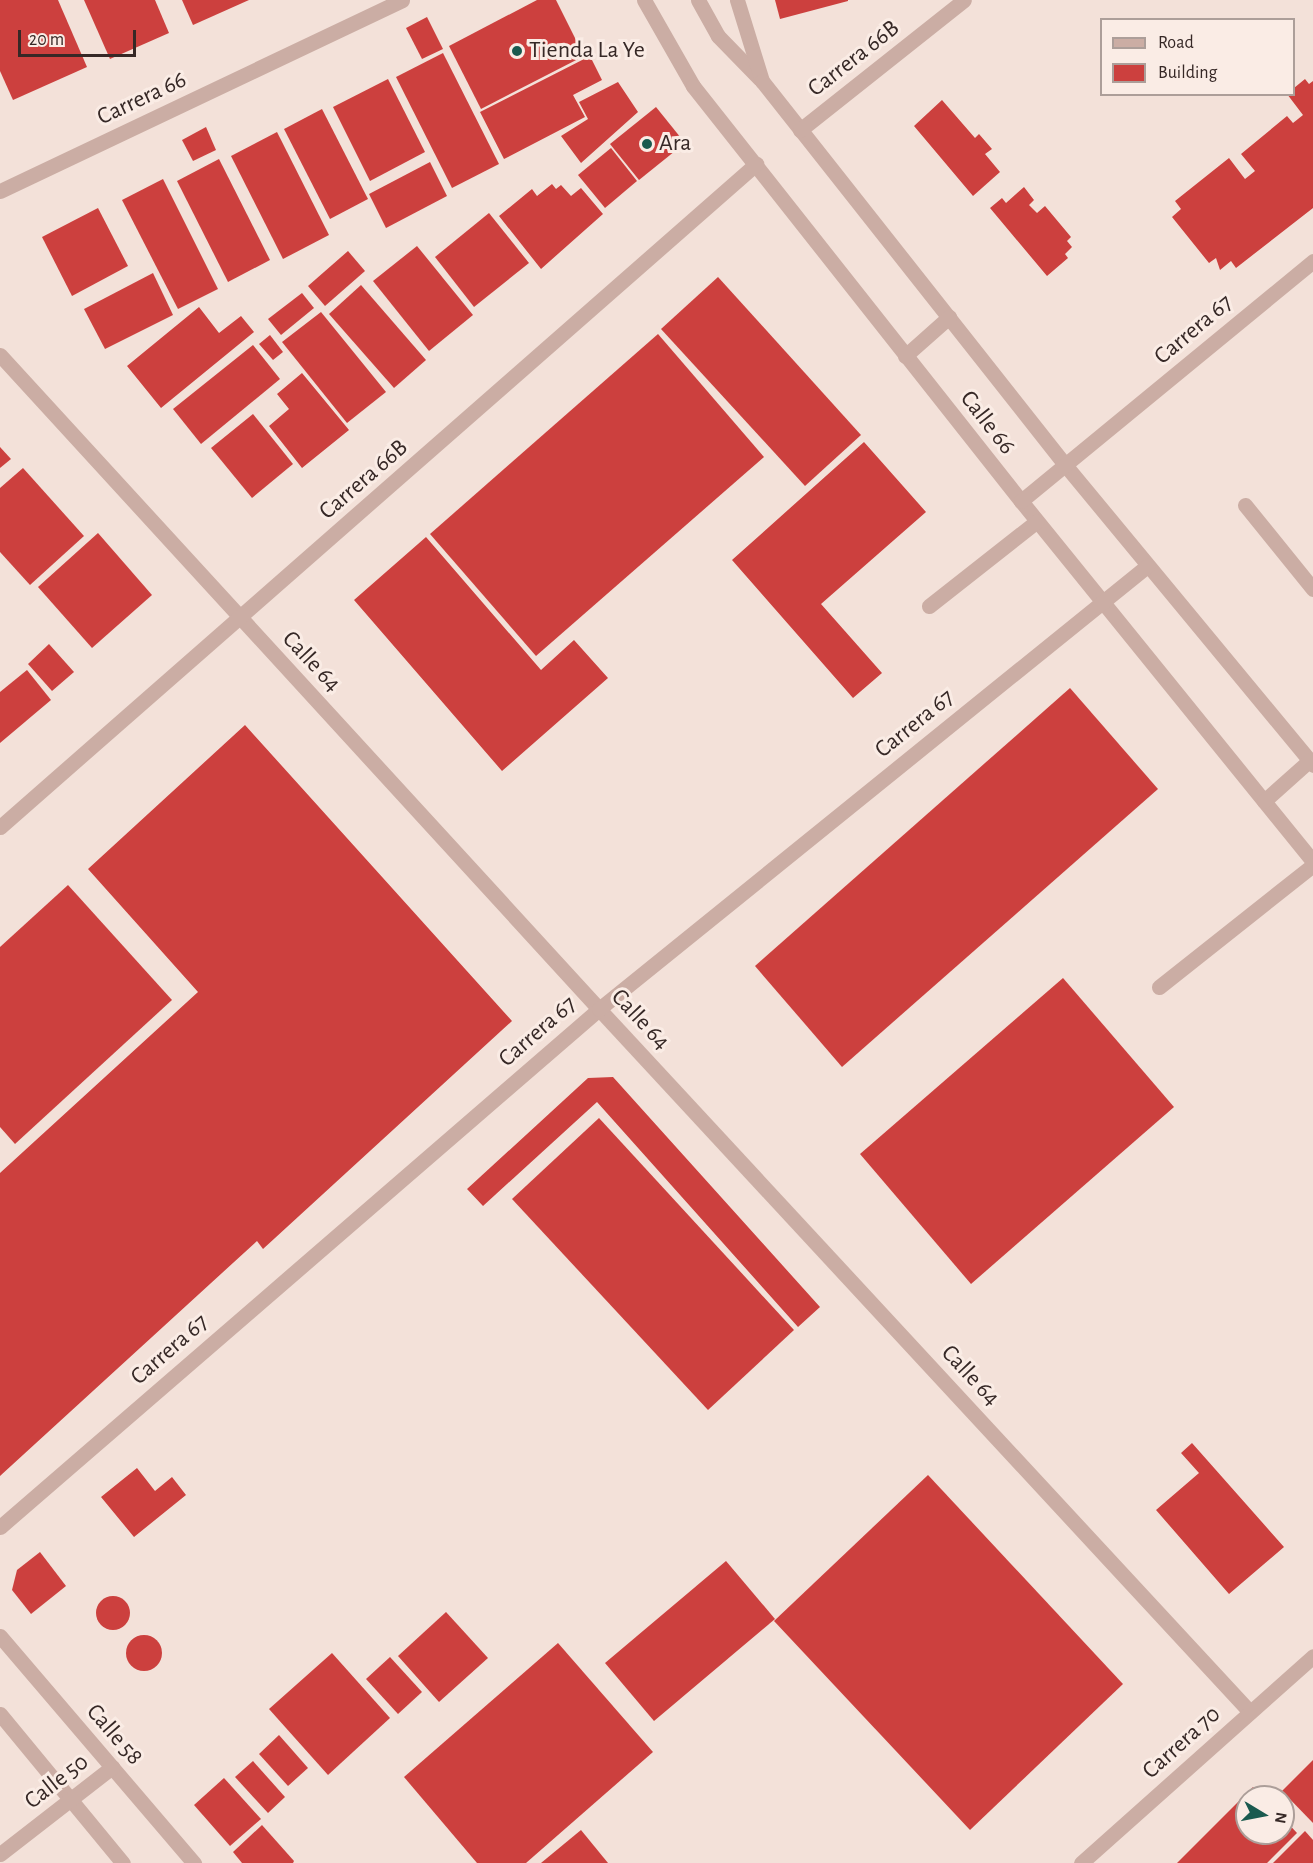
<!DOCTYPE html>
<style>
body{margin:0}
#map{position:relative;width:1313px;height:1863px;overflow:hidden;background:#f3e1d9;font-family:"Alegreya Sans",sans-serif}
div>[style]{position:absolute}
.building>*{inset:0;background:#cc403e}
.round{border-radius:50%}
.minor>*{height:15px;margin:-7.5px;padding:0 7.5px;transform-origin:7.5px;border-radius:7.5px;background:#cbada4}
.dots>*{width:16px;height:16px;translate:-50% -50%;box-sizing:border-box;border:3px solid #faece5;border-radius:50%}
span{translate:-50% -50%;white-space:nowrap;text-align:center;line-height:1.15;-webkit-text-stroke:6px #faece5;paint-order:stroke}
.poi-label{font-size:24px;color:#362826}
.left{translate:0 -50%;text-align:left}
.street-label{font-size:24px;color:#362826}
.legend{position:absolute;left:1100px;top:18px;width:195px;height:78px;box-sizing:border-box;background:#faece5;border:2px solid #ac9e99;margin:0;padding:8px 10px;list-style:none;font-size:18px;color:#362826}
.legend li{display:flex;align-items:center;gap:12px;height:30px}
.legend b{width:30px;border:2px solid #ac9e99}
.north{position:absolute;left:1235px;top:1785px;width:60px;height:60px;box-sizing:border-box;background:#faece5;border:2px solid #ac9e99;border-radius:50%;rotate:100deg;font-size:16px;font-weight:700;line-height:24px;text-align:center;color:#362826}
.north::after{content:'';display:block;margin:auto;width:21px;height:27px;background:#1a5a4f;clip-path:polygon(50% 0,100% 100%,50% 72%,0 100%)}
.scale{position:absolute;left:18px;top:30px;width:118px;height:27px;box-sizing:border-box;border:3px solid #362826;border-top:0;padding-left:8px;font-size:18px;line-height:21px;white-space:nowrap;color:#362826;-webkit-text-stroke:4px #faece5;paint-order:stroke}
</style>
<div id="map">
<div class="building">
<div style="clip-path:polygon(0 0,58px 0,87px 67px,13px 100px,0 71px)"></div>
<div style="clip-path:polygon(84px 0,155px 0,169px 33px,110px 59px)"></div>
<div style="clip-path:polygon(182px 0,249px 0,193px 25px)"></div>
<div style="clip-path:polygon(537px 0,556px 0,584px 56px,481px 109px,449px 46px)"></div>
<div style="clip-path:polygon(775px 0,848px 0,848px 1px,780px 19px)"></div>
<div style="clip-path:polygon(427px 17px,443px 49px,422px 59px,406px 28px)"></div>
<div style="clip-path:polygon(443px 53px,499px 164px,452px 188px,396px 77px)"></div>
<div style="clip-path:polygon(590px 56px,602px 80px,573px 95px,585px 117px,504px 159px,480px 112px)"></div>
<div style="clip-path:polygon(388px 79px,425px 152px,370px 181px,333px 107px)"></div>
<div style="clip-path:polygon(1305px 79px,1309px 84px,1313px 81px,1313px 208px,1236px 268px,1231px 261px,1220px 270px,1216px 258px,1209px 263px,1172px 217px,1181px 209px,1175px 201px,1229px 158px,1245px 179px,1255px 171px,1241px 154px,1287px 116px,1293px 123px,1303px 115px,1287px 94px,1294px 94px,1294px 88px)"></div>
<div style="clip-path:polygon(618px 82px,638px 112px,581px 163px,561px 136px,588px 119px,579px 102px)"></div>
<div style="clip-path:polygon(942px 100px,975px 138px,979px 134px,992px 149px,985px 154px,1000px 172px,973px 196px,914px 126px)"></div>
<div style="clip-path:polygon(656px 107px,685px 143px,639px 180px,610px 144px)"></div>
<div style="clip-path:polygon(322px 109px,368px 199px,330px 219px,284px 129px)"></div>
<div style="clip-path:polygon(206px 127px,216px 150px,193px 161px,182px 140px)"></div>
<div style="clip-path:polygon(277px 132px,329px 235px,283px 259px,231px 156px)"></div>
<div style="clip-path:polygon(611px 148px,637px 181px,605px 208px,578px 175px)"></div>
<div style="clip-path:polygon(219px 159px,270px 260px,228px 282px,177px 181px)"></div>
<div style="clip-path:polygon(430px 162px,447px 196px,386px 228px,369px 194px)"></div>
<div style="clip-path:polygon(163px 179px,218px 289px,178px 309px,122px 200px)"></div>
<div style="clip-path:polygon(552px 184px,556px 189px,561px 185px,571px 196px,581px 188px,603px 214px,541px 269px,499px 216px,532px 189px,537px 196px)"></div>
<div style="clip-path:polygon(1024px 187px,1034px 200px,1029px 205px,1037px 213px,1045px 206px,1071px 237px,1067px 241px,1072px 247px,1065px 254px,1068px 258px,1047px 276px,990px 208px,1002px 198px,1006px 203px)"></div>
<div style="clip-path:polygon(98px 208px,128px 266px,72px 296px,42px 237px)"></div>
<div style="clip-path:polygon(489px 213px,529px 263px,474px 307px,435px 257px)"></div>
<div style="clip-path:polygon(417px 246px,473px 315px,429px 351px,373px 281px)"></div>
<div style="clip-path:polygon(348px 251px,365px 271px,325px 306px,308px 286px)"></div>
<div style="clip-path:polygon(153px 273px,173px 315px,105px 349px,84px 309px)"></div>
<div style="clip-path:polygon(718px 277px,861px 435px,805px 486px,661px 329px)"></div>
<div style="clip-path:polygon(361px 285px,426px 360px,394px 388px,329px 314px)"></div>
<div style="clip-path:polygon(302px 293px,314px 308px,281px 335px,268px 319px)"></div>
<div style="clip-path:polygon(199px 307px,219px 333px,241px 316px,254px 332px,161px 408px,127px 366px)"></div>
<div style="clip-path:polygon(321px 312px,386px 392px,347px 423px,282px 342px)"></div>
<div style="clip-path:polygon(658px 334px,764px 457px,536px 656px,430px 534px)"></div>
<div style="clip-path:polygon(270px 335px,283px 352px,273px 360px,259px 344px)"></div>
<div style="clip-path:polygon(253px 345px,280px 379px,201px 444px,173px 409px)"></div>
<div style="clip-path:polygon(302px 373px,349px 430px,302px 468px,269px 426px,289px 409px,277px 394px)"></div>
<div style="clip-path:polygon(253px 414px,293px 464px,252px 498px,211px 448px)"></div>
<div style="clip-path:polygon(864px 442px,926px 512px,821px 604px,882px 673px,853px 698px,732px 560px)"></div>
<div style="clip-path:polygon(0 447px,11px 459px,0 468px)"></div>
<div style="clip-path:polygon(23px 468px,84px 536px,30px 585px,0 552px,0 488px)"></div>
<div style="clip-path:polygon(98px 533px,152px 595px,92px 648px,38px 587px)"></div>
<div style="clip-path:polygon(426px 537px,541px 670px,574px 640px,608px 678px,502px 771px,354px 600px)"></div>
<div style="clip-path:polygon(49px 644px,74px 672px,52px 691px,28px 664px)"></div>
<div style="clip-path:polygon(27px 670px,51px 700px,0 743px,0 692px)"></div>
<div style="clip-path:polygon(1070px 688px,1158px 789px,842px 1067px,755px 966px)"></div>
<div style="clip-path:polygon(245px 725px,512px 1021px,263px 1249px,257px 1241px,0 1476px,0 1173px,198px 992px,88px 869px)"></div>
<div style="clip-path:polygon(68px 885px,172px 1000px,15px 1144px,0 1127px,0 947px)"></div>
<div style="clip-path:polygon(1063px 978px,1174px 1107px,971px 1284px,860px 1154px)"></div>
<div style="clip-path:polygon(613px 1077px,820px 1307px,798px 1327px,597px 1102px,483px 1206px,467px 1189px,588px 1078px)"></div>
<div style="clip-path:polygon(599px 1118px,794px 1330px,708px 1410px,512px 1199px)"></div>
<div style="clip-path:polygon(1192px 1443px,1284px 1547px,1229px 1594px,1156px 1510px,1199px 1473px,1181px 1453px)"></div>
<div style="clip-path:polygon(137px 1468px,155px 1491px,172px 1477px,186px 1495px,134px 1537px,101px 1497px)"></div>
<div style="clip-path:polygon(928px 1475px,1123px 1684px,970px 1830px,774px 1621px)"></div>
<div style="clip-path:polygon(40px 1552px,66px 1586px,31px 1614px,12px 1590px,17px 1570px)"></div>
<div style="clip-path:polygon(726px 1561px,775px 1619px,654px 1721px,605px 1663px)"></div>
<div class="round" style="left:96px;top:1596px;width:34px;height:34px"></div>
<div style="clip-path:polygon(446px 1612px,488px 1658px,439px 1702px,398px 1656px)"></div>
<div class="round" style="left:126px;top:1635px;width:36px;height:36px"></div>
<div style="clip-path:polygon(558px 1643px,653px 1752px,526px 1863px,477px 1863px,404px 1777px)"></div>
<div style="clip-path:polygon(332px 1653px,390px 1718px,328px 1775px,269px 1709px)"></div>
<div style="clip-path:polygon(390px 1657px,422px 1692px,398px 1714px,366px 1679px)"></div>
<div style="clip-path:polygon(279px 1735px,308px 1768px,288px 1786px,259px 1754px)"></div>
<div style="clip-path:polygon(1313px 1760px,1313px 1823px,1282px 1791px)"></div>
<div style="clip-path:polygon(253px 1761px,285px 1797px,268px 1813px,235px 1777px)"></div>
<div style="clip-path:polygon(224px 1778px,261px 1819px,230px 1846px,194px 1805px)"></div>
<div style="clip-path:polygon(1253px 1787px,1262px 1797px,1247px 1797px,1247px 1833px,1283px 1833px,1283px 1818px,1297px 1833px,1267px 1863px,1177px 1863px)"></div>
<div style="clip-path:polygon(262px 1825px,294px 1861px,293px 1863px,242px 1863px,233px 1852px)"></div>
<div style="clip-path:polygon(581px 1830px,608px 1863px,541px 1863px)"></div>
<div style="clip-path:polygon(1305px 1831px,1313px 1840px,1313px 1863px,1273px 1863px)"></div>
</div>
<div class="minor">
<div style="left:644px;top:0;width:99px;rotate:60.3deg"></div>
<div style="left:693px;top:86px;width:529px;rotate:51.68deg"></div>
<div style="left:1021px;top:501px;width:464px;rotate:51deg"></div>
<div style="left:698px;top:0;width:41px;rotate:60.9deg"></div>
<div style="left:718px;top:36px;width:60px;rotate:45.7deg"></div>
<div style="left:737px;top:0;width:85px;rotate:72.8deg"></div>
<div style="left:762px;top:81px;width:491px;rotate:51.7deg"></div>
<div style="left:1066px;top:466px;width:388px;rotate:50.4deg"></div>
<div style="left:800px;top:130px;width:209px;rotate:-38.4deg"></div>
<div style="left:0;top:191px;width:445px;rotate:-25.4deg"></div>
<div style="left:0;top:355px;width:887px;rotate:47.51deg"></div>
<div style="left:599px;top:1009px;width:958px;rotate:47.2deg"></div>
<div style="left:905px;top:356px;width:59px;rotate:-41.6deg"></div>
<div style="left:1021px;top:501px;width:378px;rotate:-39.4deg"></div>
<div style="left:1245px;top:505px;width:108px;rotate:51deg"></div>
<div style="left:929px;top:606px;width:137px;rotate:-38.2deg"></div>
<div style="left:1264px;top:801px;width:62px;rotate:-41.7deg"></div>
<div style="left:0;top:827px;width:1006px;rotate:-41.25deg"></div>
<div style="left:1159px;top:987px;width:196px;rotate:-38.4deg"></div>
<div style="left:0;top:1527px;width:792px;rotate:-40.85deg"></div>
<div style="left:599px;top:1009px;width:705px;rotate:-38.95deg"></div>
<div style="left:0;top:1636px;width:299px;rotate:49.5deg"></div>
<div style="left:0;top:1714px;width:193px;rotate:50.5deg"></div>
<div style="left:0;top:1854px;width:142px;rotate:-37.8deg"></div>
<div style="left:1081px;top:1863px;width:311px;rotate:-41.7deg"></div>
</div>
<div class="dots">
<div style="left:517px;top:51px;background:#1a5a4f"></div>
<div style="left:647px;top:144px;background:#1a5a4f"></div>
</div>
<div class="poi-label">
<span class="left" style="left:529px;top:51px">Tienda La Ye</span>
<span class="left" style="left:659px;top:144px">Ara</span>
</div>
<div class="street-label">
<span style="left:854px;top:59px;rotate:-38deg">Carrera 66B</span>
<span style="left:142px;top:99px;rotate:-25deg">Carrera 66</span>
<span style="left:1194px;top:330px;rotate:-40deg">Carrera 67</span>
<span style="left:987px;top:423px;rotate:52deg">Calle 66</span>
<span style="left:364px;top:480px;rotate:-41deg">Carrera 66B</span>
<span style="left:311px;top:662px;rotate:47deg">Calle 64</span>
<span style="left:915px;top:724px;rotate:-39deg">Carrera 67</span>
<span style="left:640px;top:1020px;rotate:47deg">Calle 64</span>
<span style="left:538px;top:1032px;rotate:-41deg">Carrera 67</span>
<span style="left:170px;top:1350px;rotate:-41deg">Carrera 67</span>
<span style="left:970px;top:1376px;rotate:47deg">Calle 64</span>
<span style="left:114px;top:1735px;rotate:49deg">Calle 58</span>
<span style="left:1182px;top:1743px;rotate:-42deg">Carrera 70</span>
<span style="left:57px;top:1782px;rotate:-38deg">Calle 50</span>
</div>
<ul class="legend">
<li><b style="height:8px;background:#cbada4"></b>Road</li>
<li><b style="height:16px;background:#cc403e"></b>Building</li>
</ul>
<div class="north">N</div>
<div class="scale">20 m</div>
</div>
